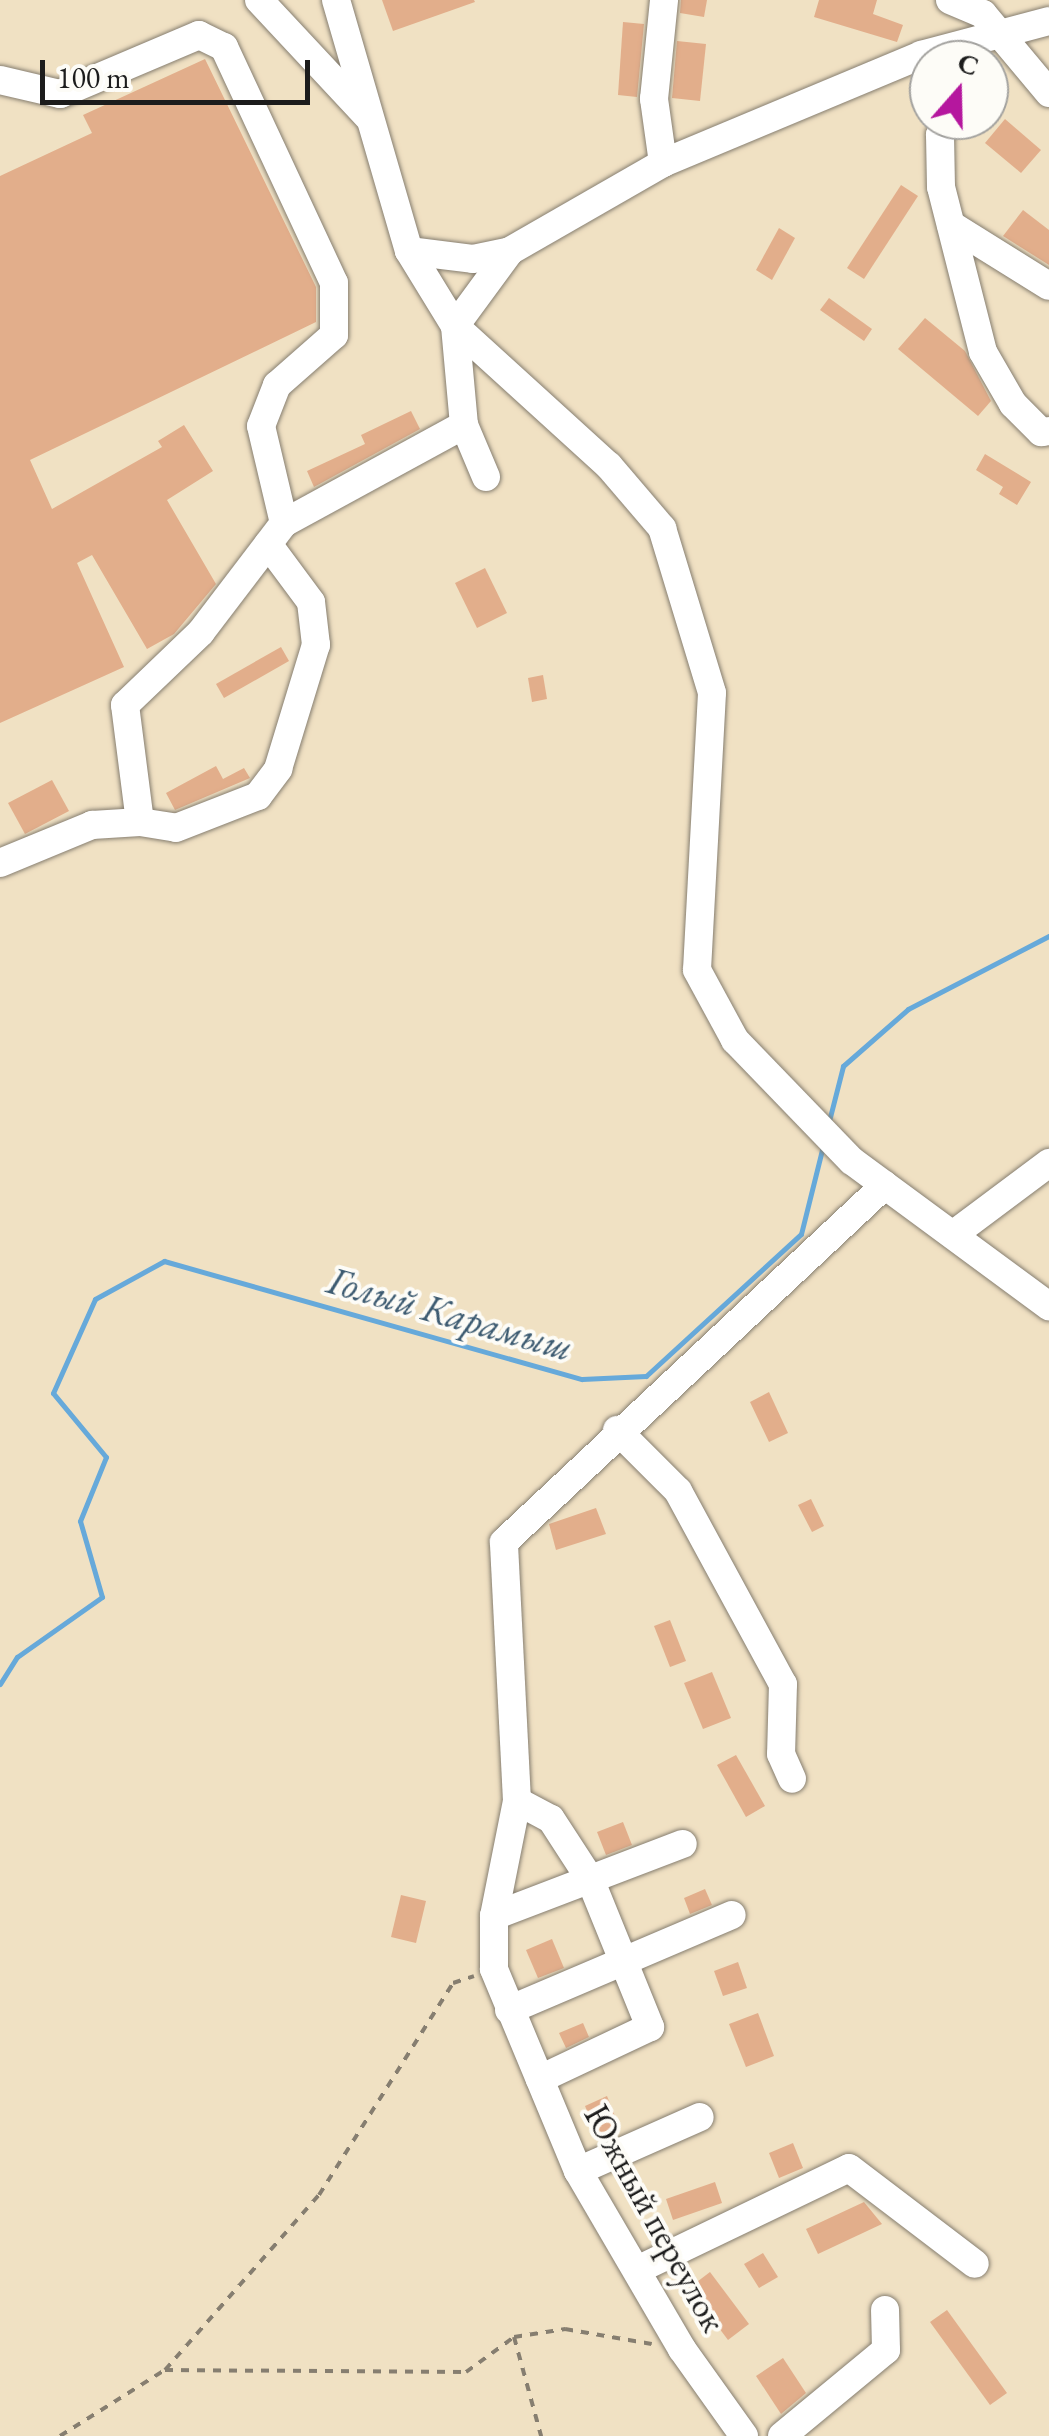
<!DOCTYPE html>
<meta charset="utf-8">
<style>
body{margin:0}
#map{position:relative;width:1049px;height:2436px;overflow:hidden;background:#f0e1c3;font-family:"EB Garamond",serif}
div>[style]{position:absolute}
.stream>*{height:5px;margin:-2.5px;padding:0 2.5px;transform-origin:2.5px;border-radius:2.5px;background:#66a9da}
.building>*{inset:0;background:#e2ae8b}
.path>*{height:4px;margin-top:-2px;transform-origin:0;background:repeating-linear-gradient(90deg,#867e70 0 8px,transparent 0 16px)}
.roads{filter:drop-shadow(0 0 2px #867e70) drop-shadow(0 0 2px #867e70)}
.minor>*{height:28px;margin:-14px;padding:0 14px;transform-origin:14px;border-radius:14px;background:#fff}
span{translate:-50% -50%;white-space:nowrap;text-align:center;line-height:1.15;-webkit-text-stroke:8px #fdfcf7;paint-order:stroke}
.street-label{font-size:35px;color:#1c1c1c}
.water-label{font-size:38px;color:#3d5b71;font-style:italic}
.north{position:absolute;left:909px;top:40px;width:100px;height:100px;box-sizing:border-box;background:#fdfcf7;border:2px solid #a3a29f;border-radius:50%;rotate:20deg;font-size:28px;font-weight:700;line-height:40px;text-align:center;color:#1c1c1c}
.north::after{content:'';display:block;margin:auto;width:35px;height:45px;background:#b5179e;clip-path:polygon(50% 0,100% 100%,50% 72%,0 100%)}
.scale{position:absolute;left:40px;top:60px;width:270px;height:45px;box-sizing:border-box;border:5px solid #1c1c1c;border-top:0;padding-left:12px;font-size:30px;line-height:35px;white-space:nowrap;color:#1c1c1c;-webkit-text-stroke:8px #fdfcf7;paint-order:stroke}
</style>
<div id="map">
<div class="stream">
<div style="left:829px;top:1121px;width:57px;rotate:-75.7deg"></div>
<div style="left:843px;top:1066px;width:86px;rotate:-41.2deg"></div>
<div style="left:908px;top:1009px;width:159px;rotate:-27.4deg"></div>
<div style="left:0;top:1684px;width:32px;rotate:-58deg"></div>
<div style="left:17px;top:1657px;width:104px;rotate:-35.2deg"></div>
<div style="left:102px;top:1597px;width:79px;rotate:-106.1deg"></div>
<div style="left:80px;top:1521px;width:69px;rotate:-67.9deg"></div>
<div style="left:106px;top:1457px;width:83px;rotate:-129.6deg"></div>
<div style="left:53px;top:1393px;width:103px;rotate:-65.9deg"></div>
<div style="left:95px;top:1299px;width:79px;rotate:-28.8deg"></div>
<div style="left:164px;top:1261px;width:434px;rotate:15.8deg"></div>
<div style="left:582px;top:1379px;width:64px;rotate:-2.7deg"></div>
<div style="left:646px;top:1376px;width:210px;rotate:-42.5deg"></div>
<div style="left:801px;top:1234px;width:91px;rotate:-76deg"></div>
</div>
<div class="building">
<div style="clip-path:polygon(382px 0,474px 0,475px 2px,393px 31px)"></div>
<div style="clip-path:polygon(681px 0,707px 0,704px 17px,680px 13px)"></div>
<div style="clip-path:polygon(819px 0,877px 0,873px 14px,903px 25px,897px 42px,814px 17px)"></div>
<div style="clip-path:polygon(623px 22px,644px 24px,637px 97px,618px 95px)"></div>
<div style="clip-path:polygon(677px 41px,706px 44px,700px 101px,672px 98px)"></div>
<div style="clip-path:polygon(205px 59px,316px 287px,316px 322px,30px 460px,52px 509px,162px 447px,158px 441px,184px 425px,213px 471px,167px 500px,216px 584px,174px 634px,147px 649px,92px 555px,77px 563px,124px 667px,0 723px,0 176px,92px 133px,83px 115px)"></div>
<div style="clip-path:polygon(1005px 119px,1041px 150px,1021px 173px,985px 143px)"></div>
<div style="clip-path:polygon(901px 185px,918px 196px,864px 279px,847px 268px)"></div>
<div style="clip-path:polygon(1023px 210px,1049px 230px,1049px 265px,1003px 236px)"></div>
<div style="clip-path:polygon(779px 228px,795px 238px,772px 280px,756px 270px)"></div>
<div style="clip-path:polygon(829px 298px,872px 329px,864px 341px,820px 310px)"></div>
<div style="clip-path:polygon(925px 318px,965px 351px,991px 401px,978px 416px,898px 349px)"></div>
<div style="clip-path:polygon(411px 411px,420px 429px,314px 487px,307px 471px,365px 444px,361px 435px)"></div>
<div style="clip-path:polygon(985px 454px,1031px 482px,1017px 505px,999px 494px,1003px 487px,976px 470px)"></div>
<div style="clip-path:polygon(485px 568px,507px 613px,477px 628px,455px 583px)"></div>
<div style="clip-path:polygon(281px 647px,289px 661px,224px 698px,216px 684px)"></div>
<div style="clip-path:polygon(543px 675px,547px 699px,532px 702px,528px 678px)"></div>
<div style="clip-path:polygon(216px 766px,223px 779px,244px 768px,250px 778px,175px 810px,166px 793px)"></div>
<div style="clip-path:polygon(52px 780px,69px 811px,25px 834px,8px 803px)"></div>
<div style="clip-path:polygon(769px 1392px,788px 1433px,769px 1442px,750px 1402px)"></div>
<div style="clip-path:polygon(811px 1499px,824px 1526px,812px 1532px,798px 1505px)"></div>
<div style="clip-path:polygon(596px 1508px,606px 1534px,556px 1550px,549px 1524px)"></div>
<div style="clip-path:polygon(670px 1620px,686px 1661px,670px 1667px,654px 1626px)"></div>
<div style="clip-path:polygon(712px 1672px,731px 1718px,703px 1729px,684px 1683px)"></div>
<div style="clip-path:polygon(736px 1755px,765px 1806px,746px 1817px,717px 1765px)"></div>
<div style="clip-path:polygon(623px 1822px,632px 1845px,606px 1855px,597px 1832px)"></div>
<div style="clip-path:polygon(705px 1889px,712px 1905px,690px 1914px,684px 1898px)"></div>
<div style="clip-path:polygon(401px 1895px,426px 1901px,416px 1943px,391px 1937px)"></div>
<div style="clip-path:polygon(552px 1939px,564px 1968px,538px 1978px,526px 1950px)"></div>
<div style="clip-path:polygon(738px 1962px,747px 1988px,723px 1996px,714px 1971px)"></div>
<div style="clip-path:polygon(758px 2013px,774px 2056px,746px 2067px,729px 2024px)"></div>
<div style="clip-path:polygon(583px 2023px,589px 2037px,566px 2048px,559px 2033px)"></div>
<div style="clip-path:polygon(607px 2096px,619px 2126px,597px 2135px,585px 2106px)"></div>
<div style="clip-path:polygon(793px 2143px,803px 2168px,779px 2178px,769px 2153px)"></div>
<div style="clip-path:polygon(715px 2182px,722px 2203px,673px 2220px,666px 2199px)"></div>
<div style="clip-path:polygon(864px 2202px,882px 2224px,818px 2254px,806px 2229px)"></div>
<div style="clip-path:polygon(763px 2253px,778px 2277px,759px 2288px,744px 2264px)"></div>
<div style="clip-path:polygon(710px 2272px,749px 2324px,728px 2340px,689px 2288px)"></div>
<div style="clip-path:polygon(947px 2310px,1007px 2393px,990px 2405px,930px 2322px)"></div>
<div style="clip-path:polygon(783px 2358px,806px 2393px,781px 2414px,756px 2376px)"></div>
</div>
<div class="path">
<div style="left:514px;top:2337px;width:103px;rotate:74.7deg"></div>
<div style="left:165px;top:2370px;width:301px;rotate:0.4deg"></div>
<div style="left:466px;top:2372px;width:59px;rotate:-36.1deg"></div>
<div style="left:514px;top:2337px;width:52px;rotate:-8.9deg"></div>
<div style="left:565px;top:2329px;width:88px;rotate:9.8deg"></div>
<div style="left:60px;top:2436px;width:124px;rotate:-32.2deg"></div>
<div style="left:165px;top:2370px;width:233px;rotate:-48.7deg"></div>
<div style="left:319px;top:2195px;width:251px;rotate:-57.7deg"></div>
<div style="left:453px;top:1983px;width:22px;rotate:-18deg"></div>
</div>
<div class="roads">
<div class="minor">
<div style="left:259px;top:0;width:161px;rotate:47deg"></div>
<div style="left:336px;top:0;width:261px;rotate:73.8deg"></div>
<div style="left:409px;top:251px;width:88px;rotate:58.5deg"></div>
<div style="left:455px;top:326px;width:208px;rotate:42.3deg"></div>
<div style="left:609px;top:466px;width:82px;rotate:49.5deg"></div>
<div style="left:662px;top:528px;width:172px;rotate:73.1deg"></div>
<div style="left:712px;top:693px;width:277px;rotate:93.1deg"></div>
<div style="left:697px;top:970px;width:80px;rotate:61.5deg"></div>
<div style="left:735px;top:1040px;width:168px;rotate:46deg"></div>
<div style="left:852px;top:1161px;width:245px;rotate:36.4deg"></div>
<div style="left:950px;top:0;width:36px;rotate:23deg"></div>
<div style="left:983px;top:14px;width:103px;rotate:50.1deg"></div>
<div style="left:0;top:80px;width:62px;rotate:13.1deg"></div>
<div style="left:60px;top:94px;width:151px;rotate:-23deg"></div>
<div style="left:199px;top:35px;width:28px;rotate:26deg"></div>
<div style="left:224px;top:47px;width:260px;rotate:65deg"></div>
<div style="left:334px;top:283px;width:52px;rotate:90deg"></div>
<div style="left:334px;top:335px;width:76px;rotate:138.7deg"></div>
<div style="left:277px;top:385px;width:44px;rotate:111.3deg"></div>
<div style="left:261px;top:426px;width:100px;rotate:76.7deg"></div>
<div style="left:950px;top:120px;width:18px;rotate:124deg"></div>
<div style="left:940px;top:135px;width:52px;rotate:88.9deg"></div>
<div style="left:941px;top:187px;width:170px;rotate:75.7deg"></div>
<div style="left:983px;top:352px;width:60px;rotate:60deg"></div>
<div style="left:1013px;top:404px;width:40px;rotate:45deg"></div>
<div style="left:1041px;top:432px;width:8px;rotate:-7deg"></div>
<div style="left:663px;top:163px;width:65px;rotate:-98deg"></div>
<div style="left:654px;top:99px;width:100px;rotate:-84.2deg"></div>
<div style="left:951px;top:225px;width:115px;rotate:31.9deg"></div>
<div style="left:409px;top:251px;width:64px;rotate:7.1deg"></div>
<div style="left:473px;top:259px;width:38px;rotate:-12deg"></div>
<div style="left:486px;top:477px;width:56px;rotate:-112.9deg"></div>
<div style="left:464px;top:425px;width:99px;rotate:-95.2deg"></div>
<div style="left:455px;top:326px;width:93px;rotate:-53.7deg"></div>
<div style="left:510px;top:251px;width:177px;rotate:-29.9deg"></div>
<div style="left:663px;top:163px;width:280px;rotate:-22.7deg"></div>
<div style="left:921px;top:55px;width:132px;rotate:-14.9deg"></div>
<div style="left:140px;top:822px;width:36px;rotate:9deg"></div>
<div style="left:176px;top:828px;width:88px;rotate:-21.3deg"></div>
<div style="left:258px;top:796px;width:34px;rotate:-53deg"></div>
<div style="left:278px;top:769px;width:130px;rotate:-73deg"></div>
<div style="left:316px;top:645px;width:43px;rotate:-96.6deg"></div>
<div style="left:311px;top:602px;width:72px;rotate:-126.6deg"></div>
<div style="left:0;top:863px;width:100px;rotate:-22.4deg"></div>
<div style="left:92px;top:825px;width:48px;rotate:-3.6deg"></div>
<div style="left:140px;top:822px;width:118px;rotate:-97.3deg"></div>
<div style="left:125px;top:705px;width:105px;rotate:-43.8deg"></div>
<div style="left:201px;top:632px;width:137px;rotate:-52.7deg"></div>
<div style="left:284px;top:523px;width:205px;rotate:-28.6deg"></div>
<div style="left:954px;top:1234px;width:119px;rotate:-36.8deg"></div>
<div style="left:617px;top:1430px;width:86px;rotate:45deg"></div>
<div style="left:678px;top:1491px;width:220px;rotate:61.5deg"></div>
<div style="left:783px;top:1684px;width:70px;rotate:91.6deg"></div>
<div style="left:781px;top:1754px;width:27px;rotate:66deg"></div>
<div style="left:517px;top:1801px;width:38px;rotate:28deg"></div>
<div style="left:551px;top:1819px;width:72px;rotate:57deg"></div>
<div style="left:590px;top:1879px;width:160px;rotate:67.9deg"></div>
<div style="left:650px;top:2027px;width:122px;rotate:154.7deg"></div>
<div style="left:494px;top:1916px;width:202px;rotate:-20.9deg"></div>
<div style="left:509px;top:2010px;width:242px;rotate:-23.1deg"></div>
<div style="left:578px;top:2171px;width:133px;rotate:-23.9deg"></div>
<div style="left:637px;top:2270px;width:235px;rotate:-25.7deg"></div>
<div style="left:849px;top:2168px;width:158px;rotate:37.3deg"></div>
<div style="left:744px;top:2436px;width:107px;rotate:-125.5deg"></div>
<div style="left:682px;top:2349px;width:206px;rotate:-120.3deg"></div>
<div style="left:578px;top:2171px;width:219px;rotate:-112.6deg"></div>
<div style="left:494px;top:1969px;width:53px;rotate:-90deg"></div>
<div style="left:494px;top:1916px;width:117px;rotate:-78.7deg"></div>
<div style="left:517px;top:1801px;width:259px;rotate:-92.9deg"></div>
<div style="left:504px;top:1542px;width:522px;rotate:-43.14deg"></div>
<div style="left:782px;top:2436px;width:135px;rotate:-39.6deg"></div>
<div style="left:886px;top:2350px;width:40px;rotate:-91.4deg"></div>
</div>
</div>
<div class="street-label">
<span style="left:655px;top:2218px;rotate:61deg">Южный переулок</span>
</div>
<div class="water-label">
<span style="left:450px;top:1313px;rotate:16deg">Голый Карамыш</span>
</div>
<div class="north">С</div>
<div class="scale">100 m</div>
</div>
